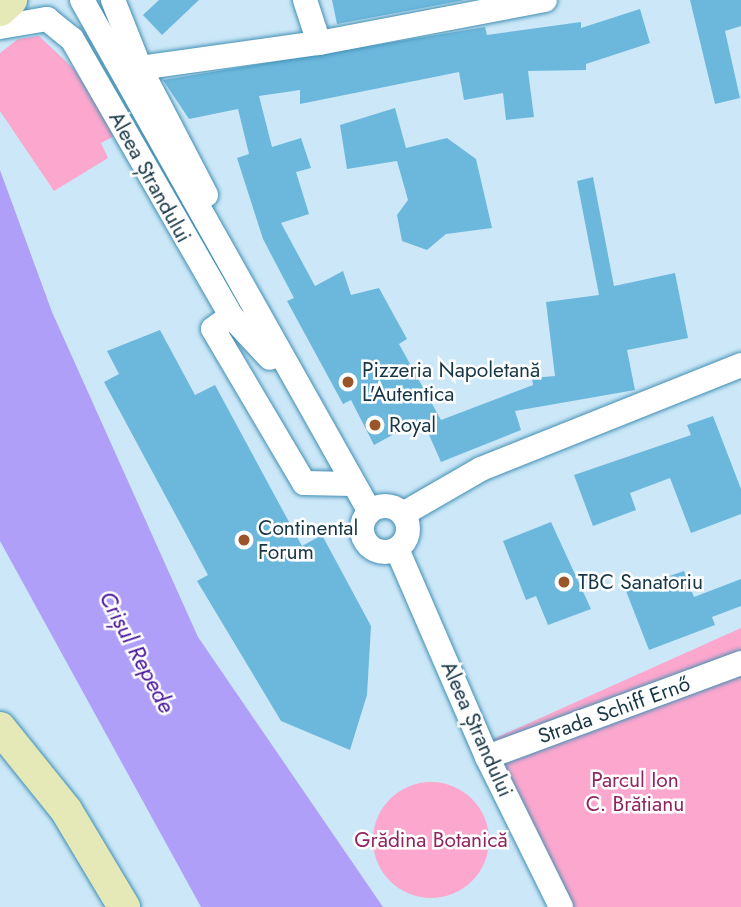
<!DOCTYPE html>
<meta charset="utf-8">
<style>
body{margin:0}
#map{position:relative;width:741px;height:907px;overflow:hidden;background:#cce8f8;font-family:Jost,sans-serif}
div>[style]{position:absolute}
.green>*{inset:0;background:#fca7ce}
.round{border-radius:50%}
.water>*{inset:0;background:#af9ff9}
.building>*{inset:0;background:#6cb8dd}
.roads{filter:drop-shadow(0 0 2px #428fb3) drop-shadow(0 0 2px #428fb3)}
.minor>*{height:24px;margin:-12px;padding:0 12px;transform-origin:12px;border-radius:12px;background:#fff}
.minor>.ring{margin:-12px;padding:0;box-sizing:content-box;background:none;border:24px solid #fff;border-radius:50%}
.major>*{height:32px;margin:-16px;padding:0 16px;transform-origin:16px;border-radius:16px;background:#e5e8b7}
.dots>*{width:19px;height:19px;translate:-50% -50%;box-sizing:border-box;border:4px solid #fff;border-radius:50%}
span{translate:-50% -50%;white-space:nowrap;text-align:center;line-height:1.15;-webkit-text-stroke:5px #fff;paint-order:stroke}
.street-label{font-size:21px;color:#173746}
.poi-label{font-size:21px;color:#173746}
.left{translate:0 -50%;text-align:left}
.park-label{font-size:21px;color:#8f2560}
.water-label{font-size:23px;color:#48169a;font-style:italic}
</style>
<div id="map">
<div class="green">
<div style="clip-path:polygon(39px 36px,74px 69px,116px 135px,101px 143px,108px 158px,54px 191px,0 111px,0 53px,18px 39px)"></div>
<div style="clip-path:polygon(741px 628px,741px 907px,572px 907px,491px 740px)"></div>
<div class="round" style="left:373px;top:782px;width:116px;height:116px"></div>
</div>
<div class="water">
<div style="clip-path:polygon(0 170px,52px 312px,198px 637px,383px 907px,201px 907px,0 541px)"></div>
</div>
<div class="building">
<div style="clip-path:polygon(159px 0,199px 0,162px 35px,143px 15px)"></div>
<div style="clip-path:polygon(332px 0,465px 0,337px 24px)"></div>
<div style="clip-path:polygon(690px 0,741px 0,741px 26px,725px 31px,740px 98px,715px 104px)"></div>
<div style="clip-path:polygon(640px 9px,650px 43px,586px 64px,586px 70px,528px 71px,534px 117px,506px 120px,503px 93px,464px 100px,459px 72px,300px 104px,300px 90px,259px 96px,272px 147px,301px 138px,311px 168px,296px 172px,309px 214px,281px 223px,315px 286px,343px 271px,351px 295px,379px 288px,407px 339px,399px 344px,441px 420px,533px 385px,532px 378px,555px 376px,546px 302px,599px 295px,577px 181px,593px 177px,614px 286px,675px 273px,688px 338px,627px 350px,635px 390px,515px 411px,521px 430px,441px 462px,422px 419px,374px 445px,351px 400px,343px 404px,287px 301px,294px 298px,263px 239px,237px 158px,249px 154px,238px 109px,189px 119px,163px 80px,485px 27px,487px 35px,581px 22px,581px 28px)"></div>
<div style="clip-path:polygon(395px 108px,406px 148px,447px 138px,476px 159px,492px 228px,446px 234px,427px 250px,402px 241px,397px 215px,408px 200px,397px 161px,347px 169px,340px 125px)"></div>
<div style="clip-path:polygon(160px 330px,195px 395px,215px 385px,302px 546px,322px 535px,371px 626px,367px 695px,350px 750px,281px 721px,197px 581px,208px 575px,104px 382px,119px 374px,107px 351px)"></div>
<div style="clip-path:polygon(713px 416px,741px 489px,741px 514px,691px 533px,670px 478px,630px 493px,636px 510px,593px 526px,574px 475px,691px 435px,687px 425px)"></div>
<div style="clip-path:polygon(551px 522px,591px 609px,548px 625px,536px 596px,526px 600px,503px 541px)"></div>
<div style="clip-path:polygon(684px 571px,694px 597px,741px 579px,741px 606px,712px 617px,715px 625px,649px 650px,626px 591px)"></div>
</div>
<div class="roads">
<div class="minor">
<div style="left:82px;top:0;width:587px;rotate:60.64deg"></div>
<div style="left:113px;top:0;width:73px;rotate:68.3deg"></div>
<div style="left:140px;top:68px;width:143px;rotate:62.5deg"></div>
<div style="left:305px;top:0;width:45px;rotate:72deg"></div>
<div style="left:0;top:27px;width:48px;rotate:-9.7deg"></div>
<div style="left:47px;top:19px;width:32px;rotate:39deg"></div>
<div style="left:72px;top:39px;width:319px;rotate:60.1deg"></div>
<div style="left:231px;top:316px;width:57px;rotate:47.1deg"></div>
<div style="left:140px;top:68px;width:181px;rotate:-8deg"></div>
<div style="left:319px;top:43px;width:230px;rotate:-10.8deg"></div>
<div style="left:231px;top:316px;width:22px;rotate:144deg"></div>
<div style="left:213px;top:329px;width:179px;rotate:59.4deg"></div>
<div style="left:304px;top:483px;width:48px;rotate:1.2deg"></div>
<div class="ring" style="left:362px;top:506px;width:22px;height:22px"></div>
<div style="left:403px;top:514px;width:90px;rotate:-30deg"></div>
<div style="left:481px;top:469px;width:280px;rotate:-21.8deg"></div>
<div style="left:397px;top:549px;width:227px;rotate:66.6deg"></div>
<div style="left:487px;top:757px;width:167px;rotate:63.7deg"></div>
<div style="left:487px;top:757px;width:271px;rotate:-20.3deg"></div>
</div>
<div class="major">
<div style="left:0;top:10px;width:15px;rotate:-42deg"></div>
<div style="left:0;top:728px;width:105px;rotate:51.2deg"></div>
<div style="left:66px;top:810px;width:113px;rotate:59.1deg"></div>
</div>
</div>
<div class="dots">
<div style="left:348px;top:382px;background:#9a5529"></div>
<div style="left:375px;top:425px;background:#9a5529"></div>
<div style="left:244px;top:540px;background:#9a5529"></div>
<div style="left:564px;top:582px;background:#9a5529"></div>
</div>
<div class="street-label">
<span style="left:150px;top:177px;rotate:61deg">Aleea Ștrandului</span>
<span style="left:614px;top:710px;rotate:-20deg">Strada Schiff Ernő</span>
<span style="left:477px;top:729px;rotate:66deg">Aleea Ștrandului</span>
</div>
<div class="poi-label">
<span class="left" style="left:362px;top:382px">Pizzeria Napoletană<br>L'Autentica</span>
<span class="left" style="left:389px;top:425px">Royal</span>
<span class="left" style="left:258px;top:540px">Continental<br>Forum</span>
<span class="left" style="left:578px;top:582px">TBC Sanatoriu</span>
</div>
<div class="park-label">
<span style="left:635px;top:792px">Parcul Ion<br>C. Brătianu</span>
<span style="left:431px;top:840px">Grădina Botanică</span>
</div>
<div class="water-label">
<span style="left:137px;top:652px;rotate:62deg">Crișul Repede</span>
</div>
</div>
